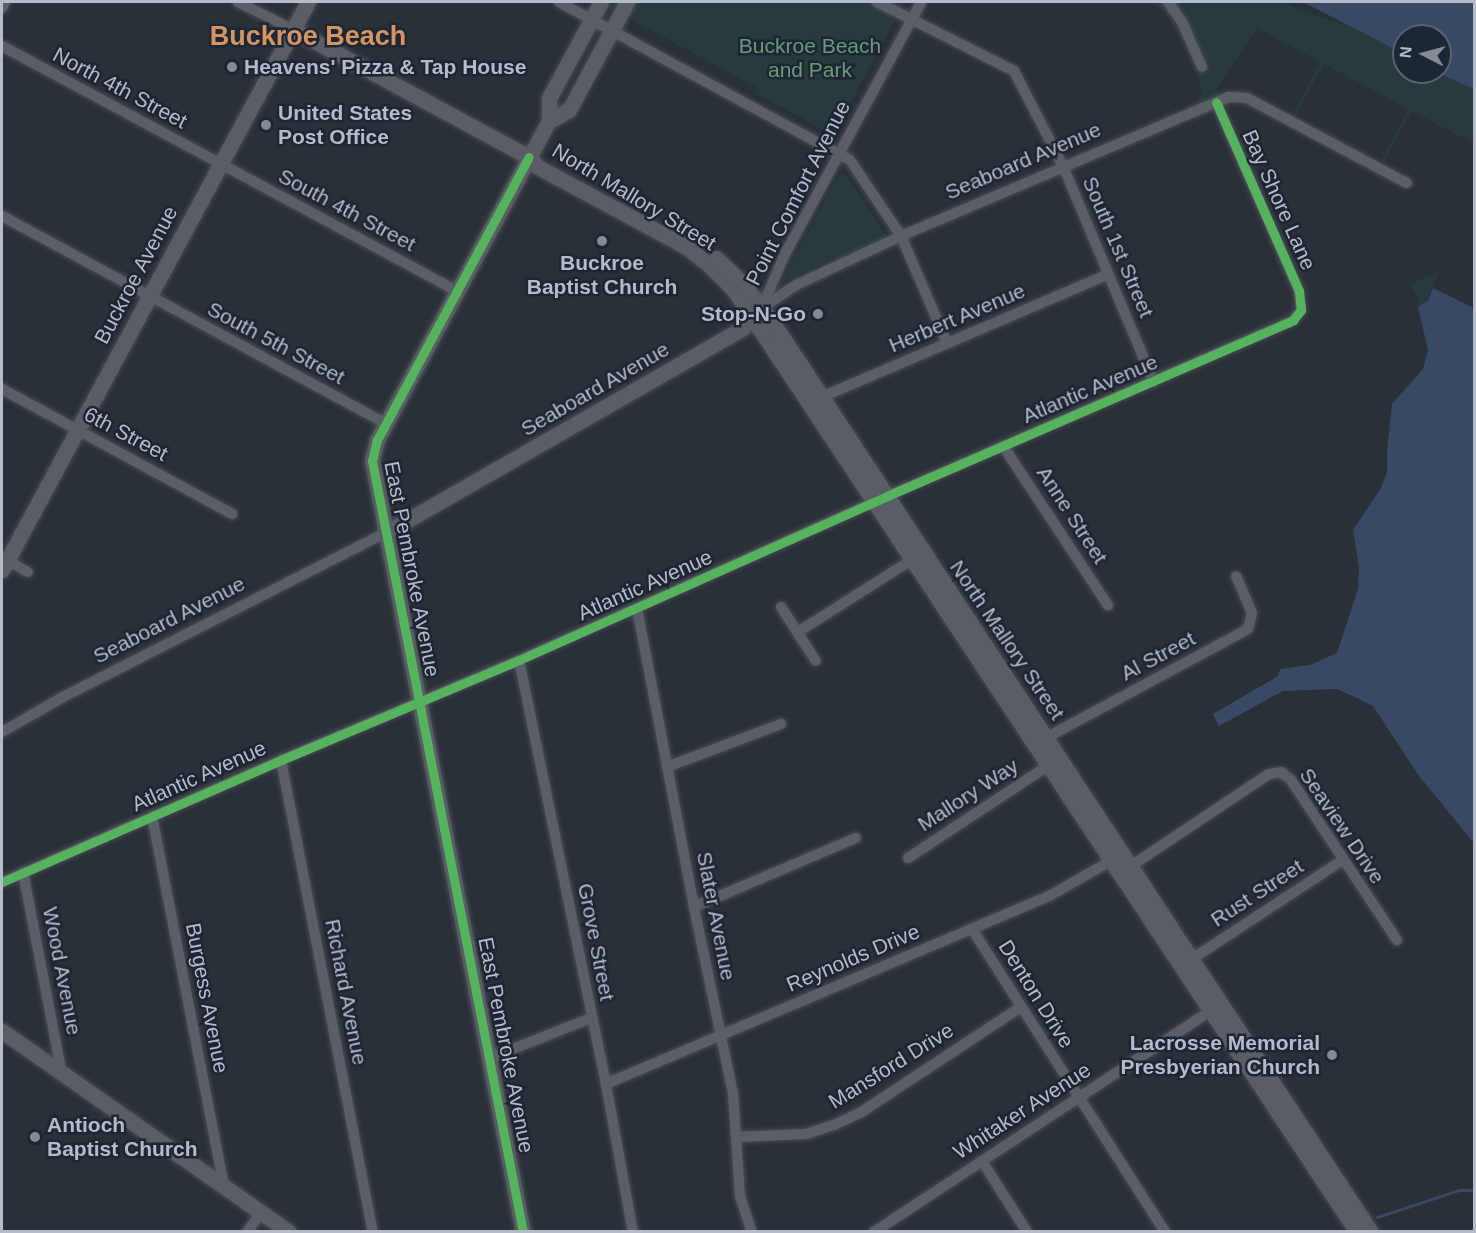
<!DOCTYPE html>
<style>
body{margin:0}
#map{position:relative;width:1476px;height:1233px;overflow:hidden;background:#2a3038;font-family:Arial,sans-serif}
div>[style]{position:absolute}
.green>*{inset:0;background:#273a3e}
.water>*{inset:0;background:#384963}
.stream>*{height:3px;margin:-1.5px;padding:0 1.5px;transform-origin:1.5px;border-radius:1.5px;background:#384963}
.roads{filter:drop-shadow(0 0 2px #484c53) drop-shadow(0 0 2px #484c53)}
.street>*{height:10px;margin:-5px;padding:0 5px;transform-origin:5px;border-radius:5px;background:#5a5e66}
.secondary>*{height:15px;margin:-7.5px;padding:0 7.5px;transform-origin:7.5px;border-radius:7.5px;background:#595d64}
.cycleway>*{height:9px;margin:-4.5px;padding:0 4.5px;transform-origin:4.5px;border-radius:4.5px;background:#56b35d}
.dots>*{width:16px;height:16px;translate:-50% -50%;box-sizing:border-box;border:3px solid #1d2633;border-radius:50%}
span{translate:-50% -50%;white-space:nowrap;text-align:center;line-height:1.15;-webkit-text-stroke:5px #1d2633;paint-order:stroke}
.park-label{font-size:21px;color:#6b9a76}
.poi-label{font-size:21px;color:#b4bcc9;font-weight:700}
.left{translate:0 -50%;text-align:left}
.right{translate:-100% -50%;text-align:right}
.street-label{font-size:21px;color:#b4bcc9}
.district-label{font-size:27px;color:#d59563;font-weight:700}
.frame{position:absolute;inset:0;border:3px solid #b4bcc9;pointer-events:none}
.north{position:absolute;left:1392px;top:24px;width:60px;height:60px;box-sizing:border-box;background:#1d2633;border:2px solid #59626f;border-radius:50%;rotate:276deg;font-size:16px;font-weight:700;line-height:24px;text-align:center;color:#b4bcc9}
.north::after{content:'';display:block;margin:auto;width:21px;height:27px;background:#848b96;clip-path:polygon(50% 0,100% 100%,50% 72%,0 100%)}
</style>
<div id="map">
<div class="green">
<div style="clip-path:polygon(599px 2px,905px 2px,833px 135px,755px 93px,758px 88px)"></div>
<div style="clip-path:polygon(1150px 2px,1286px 2px,1299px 10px,1337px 23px,1404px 42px,1404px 72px,1440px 72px,1474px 63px,1474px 144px,1412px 111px,1380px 169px,1377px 168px,1408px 109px,1324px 64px,1292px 123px,1289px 122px,1320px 62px,1257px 28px,1221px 83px,1217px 90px,1219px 95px,1196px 104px,1202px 89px,1179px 33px,1163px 11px)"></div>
<div style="clip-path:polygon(842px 174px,847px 176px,887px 237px,782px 281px,837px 178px)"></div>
<div style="clip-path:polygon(1439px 271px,1421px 317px,1419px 300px,1410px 284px)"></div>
</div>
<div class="water">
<div style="clip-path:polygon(1303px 2px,1474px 2px,1474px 89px,1436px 72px,1440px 72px,1440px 36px,1404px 36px,1404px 54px)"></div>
<div style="clip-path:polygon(1433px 288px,1474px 308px,1474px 843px,1419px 776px,1373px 706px,1361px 700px,1337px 689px,1283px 691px,1219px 726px,1213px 714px,1278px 676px,1280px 669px,1310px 665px,1337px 653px,1358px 589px,1359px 567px,1353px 530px,1381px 488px,1387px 472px,1387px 451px,1392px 404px,1423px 369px,1428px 350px,1418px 307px,1428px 301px)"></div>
</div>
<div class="stream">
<div style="left:1377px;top:1217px;width:86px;rotate:-18.2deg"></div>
<div style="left:1459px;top:1190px;width:15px"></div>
</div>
<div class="roads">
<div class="street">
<div style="left:238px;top:2px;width:60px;rotate:26.6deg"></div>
<div style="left:559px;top:2px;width:331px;rotate:28.5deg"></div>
<div style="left:850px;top:160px;width:92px;rotate:56.1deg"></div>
<div style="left:901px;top:236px;width:116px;rotate:66.7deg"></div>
<div style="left:877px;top:2px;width:153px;rotate:26.7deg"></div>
<div style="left:1014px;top:71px;width:107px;rotate:62.7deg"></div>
<div style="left:1063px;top:166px;width:234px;rotate:67.2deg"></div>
<div style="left:1168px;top:2px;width:24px;rotate:55deg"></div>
<div style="left:1182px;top:22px;width:49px;rotate:66deg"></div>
<div style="left:2px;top:8px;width:7px;rotate:-63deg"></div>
<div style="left:2px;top:46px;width:517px;rotate:28.3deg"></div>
<div style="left:2px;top:216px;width:437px;rotate:28.4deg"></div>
<div style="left:762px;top:307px;width:58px;rotate:-66.5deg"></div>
<div style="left:785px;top:254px;width:286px;rotate:-61.6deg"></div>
<div style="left:762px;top:308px;width:41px;rotate:-34.1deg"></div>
<div style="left:796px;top:285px;width:116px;rotate:-25deg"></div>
<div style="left:901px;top:236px;width:355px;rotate:-23deg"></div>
<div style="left:1228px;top:97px;width:19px;rotate:3deg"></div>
<div style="left:1247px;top:98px;width:181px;rotate:28deg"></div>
<div style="left:2px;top:389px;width:262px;rotate:28.5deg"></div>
<div style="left:822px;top:397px;width:310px;rotate:-23.2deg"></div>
<div style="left:1003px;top:446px;width:191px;rotate:56.6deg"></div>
<div style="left:7px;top:560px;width:24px;rotate:30deg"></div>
<div style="left:781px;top:607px;width:64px;rotate:57.1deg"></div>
<div style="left:637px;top:608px;width:304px;rotate:79.2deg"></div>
<div style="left:694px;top:907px;width:190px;rotate:78.2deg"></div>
<div style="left:733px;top:1093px;width:103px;rotate:86.1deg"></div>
<div style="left:740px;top:1196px;width:38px;rotate:72deg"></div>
<div style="left:798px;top:632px;width:136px;rotate:-32.4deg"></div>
<div style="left:519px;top:660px;width:433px;rotate:78.4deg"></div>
<div style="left:606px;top:1084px;width:150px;rotate:79.7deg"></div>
<div style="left:2px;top:732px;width:70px;rotate:-29.8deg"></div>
<div style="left:63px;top:697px;width:361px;rotate:-27deg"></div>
<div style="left:1040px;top:741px;width:236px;rotate:-28.3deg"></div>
<div style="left:1248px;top:629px;width:16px;rotate:-76deg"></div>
<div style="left:1252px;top:613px;width:40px;rotate:-113.4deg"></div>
<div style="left:281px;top:760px;width:481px;rotate:79deg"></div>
<div style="left:667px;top:767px;width:122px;rotate:-20.7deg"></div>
<div style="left:152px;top:816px;width:378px;rotate:79deg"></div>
<div style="left:908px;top:858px;width:169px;rotate:-33.4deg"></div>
<div style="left:1125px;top:870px;width:173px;rotate:-33.7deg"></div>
<div style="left:1269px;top:774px;width:12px;rotate:-9deg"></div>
<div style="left:1281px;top:772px;width:13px;rotate:39deg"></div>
<div style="left:1291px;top:780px;width:192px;rotate:56.5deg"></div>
<div style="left:23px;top:872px;width:207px;rotate:79.1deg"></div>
<div style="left:2px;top:882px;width:305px;rotate:-23.6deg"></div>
<div style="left:281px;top:760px;width:258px;rotate:-22.8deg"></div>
<div style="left:519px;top:660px;width:403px;rotate:-24deg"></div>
<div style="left:887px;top:496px;width:443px;rotate:-23.4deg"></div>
<div style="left:1293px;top:320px;width:13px;rotate:-51deg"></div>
<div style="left:1301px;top:310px;width:19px;rotate:-96deg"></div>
<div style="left:1299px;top:291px;width:206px;rotate:-113.7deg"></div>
<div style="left:694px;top:907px;width:176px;rotate:-23.1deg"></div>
<div style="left:972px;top:929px;width:359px;rotate:57.5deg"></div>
<div style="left:1192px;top:959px;width:181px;rotate:-33.3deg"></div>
<div style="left:490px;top:1058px;width:109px;rotate:-21.6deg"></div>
<div style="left:606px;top:1084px;width:483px;rotate:-23deg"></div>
<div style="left:1051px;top:895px;width:70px;rotate:-29.8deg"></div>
<div style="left:737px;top:1137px;width:69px;rotate:-2.5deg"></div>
<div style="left:806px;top:1134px;width:29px;rotate:-18deg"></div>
<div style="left:834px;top:1125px;width:29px;rotate:-25deg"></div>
<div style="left:860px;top:1113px;width:193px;rotate:-33.4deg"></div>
<div style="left:982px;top:1161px;width:84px;rotate:57.6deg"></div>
<div style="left:247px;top:1232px;width:24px;rotate:-54deg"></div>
<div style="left:874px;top:1232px;width:409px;rotate:-33.3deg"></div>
</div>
<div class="secondary">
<div style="left:292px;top:29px;width:269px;rotate:28.4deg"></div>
<div style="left:529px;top:157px;width:13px;rotate:48deg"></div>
<div style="left:538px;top:167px;width:167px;rotate:28.3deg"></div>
<div style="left:685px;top:246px;width:31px;rotate:38deg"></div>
<div style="left:709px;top:265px;width:35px;rotate:45deg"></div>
<div style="left:734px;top:290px;width:1129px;rotate:56.52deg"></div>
<div style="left:549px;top:121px;width:23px;rotate:-29deg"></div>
<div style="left:569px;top:110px;width:123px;rotate:-61.8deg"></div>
<div style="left:716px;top:258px;width:42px;rotate:44deg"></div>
<div style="left:746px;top:287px;width:63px;rotate:54deg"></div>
<div style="left:783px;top:338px;width:1070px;rotate:56.67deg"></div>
<div style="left:385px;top:533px;width:413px;rotate:-29.8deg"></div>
<div style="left:743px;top:328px;width:25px;rotate:-47deg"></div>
<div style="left:2px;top:570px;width:645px;rotate:-61.69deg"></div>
<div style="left:2px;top:1031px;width:350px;rotate:35deg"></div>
<div style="left:523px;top:1232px;width:786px;rotate:-101.08deg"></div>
<div style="left:372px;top:461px;width:22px;rotate:-77deg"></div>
<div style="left:377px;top:440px;width:362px;rotate:-61.7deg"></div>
<div style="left:549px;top:121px;width:23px;rotate:-90deg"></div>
<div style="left:549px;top:98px;width:109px;rotate:-61.6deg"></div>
</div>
</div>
<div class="cycleway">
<div style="left:2px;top:882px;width:305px;rotate:-23.6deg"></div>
<div style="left:281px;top:760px;width:258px;rotate:-22.8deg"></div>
<div style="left:519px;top:660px;width:403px;rotate:-24deg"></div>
<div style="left:887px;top:496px;width:443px;rotate:-23.4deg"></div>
<div style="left:1293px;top:320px;width:13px;rotate:-51deg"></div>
<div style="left:1301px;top:310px;width:19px;rotate:-96deg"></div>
<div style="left:1299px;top:291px;width:206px;rotate:-113.7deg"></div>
<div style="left:523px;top:1232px;width:786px;rotate:-101.08deg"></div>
<div style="left:372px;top:461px;width:22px;rotate:-77deg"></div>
<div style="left:377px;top:440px;width:321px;rotate:-61.8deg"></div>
</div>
<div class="dots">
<div style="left:232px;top:67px;background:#848b96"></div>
<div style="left:266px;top:125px;background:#848b96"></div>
<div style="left:602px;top:241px;background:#848b96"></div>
<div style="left:818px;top:314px;background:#848b96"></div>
<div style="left:1332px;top:1055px;background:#848b96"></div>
<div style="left:35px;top:1137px;background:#848b96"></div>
</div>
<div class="park-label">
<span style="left:810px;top:58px">Buckroe Beach<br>and Park</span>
</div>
<div class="poi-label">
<span class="left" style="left:244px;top:67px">Heavens' Pizza &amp; Tap House</span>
<span class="left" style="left:278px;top:125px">United States<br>Post Office</span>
<span style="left:602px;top:275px">Buckroe<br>Baptist Church</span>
<span class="right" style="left:806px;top:314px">Stop-N-Go</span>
<span class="right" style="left:1320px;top:1055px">Lacrosse Memorial<br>Presbyerian Church</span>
<span class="left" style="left:47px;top:1137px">Antioch<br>Baptist Church</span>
</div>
<div class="street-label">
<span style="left:120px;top:88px;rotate:28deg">North 4th Street</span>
<span style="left:1023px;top:161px;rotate:-23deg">Seaboard Avenue</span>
<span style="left:798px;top:193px;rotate:-63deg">Point Comfort Avenue</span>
<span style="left:634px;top:197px;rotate:31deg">North Mallory Street</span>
<span style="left:1279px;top:200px;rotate:66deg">Bay Shore Lane</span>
<span style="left:347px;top:210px;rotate:28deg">South 4th Street</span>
<span style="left:1118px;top:247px;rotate:67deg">South 1st Street</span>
<span style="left:136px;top:275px;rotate:-62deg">Buckroe Avenue</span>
<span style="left:957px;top:318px;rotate:-23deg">Herbert Avenue</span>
<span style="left:276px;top:343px;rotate:28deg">South 5th Street</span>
<span style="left:595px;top:389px;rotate:-30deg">Seaboard Avenue</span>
<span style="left:1090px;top:389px;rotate:-23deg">Atlantic Avenue</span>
<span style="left:126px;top:434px;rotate:28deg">6th Street</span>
<span style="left:1072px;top:515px;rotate:57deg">Anne Street</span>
<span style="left:412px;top:569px;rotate:79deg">East Pembroke Avenue</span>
<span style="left:645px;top:585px;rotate:-24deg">Atlantic Avenue</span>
<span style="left:169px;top:620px;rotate:-27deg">Seaboard Avenue</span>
<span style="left:1007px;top:640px;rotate:56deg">North Mallory Street</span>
<span style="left:1158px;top:656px;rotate:-28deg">Al Street</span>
<span style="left:199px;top:776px;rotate:-24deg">Atlantic Avenue</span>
<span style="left:968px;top:795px;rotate:-33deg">Mallory Way</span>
<span style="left:1342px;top:826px;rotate:56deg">Seaview Drive</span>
<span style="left:1257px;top:893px;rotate:-33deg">Rust Street</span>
<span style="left:716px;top:916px;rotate:79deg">Slater Avenue</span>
<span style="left:596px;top:942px;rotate:79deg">Grove Street</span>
<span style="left:853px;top:958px;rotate:-23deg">Reynolds Drive</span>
<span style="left:62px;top:971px;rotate:79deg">Wood Avenue</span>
<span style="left:346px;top:992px;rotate:79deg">Richard Avenue</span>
<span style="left:1036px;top:994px;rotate:58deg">Denton Drive</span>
<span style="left:207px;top:998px;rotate:79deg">Burgess Avenue</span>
<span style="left:506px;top:1045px;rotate:79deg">East Pembroke Avenue</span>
<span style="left:891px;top:1066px;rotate:-32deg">Mansford Drive</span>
<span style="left:1022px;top:1111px;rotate:-33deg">Whitaker Avenue</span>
</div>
<div class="district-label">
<span style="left:308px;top:37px">Buckroe Beach</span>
</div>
<div class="frame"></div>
<div class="north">N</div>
</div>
